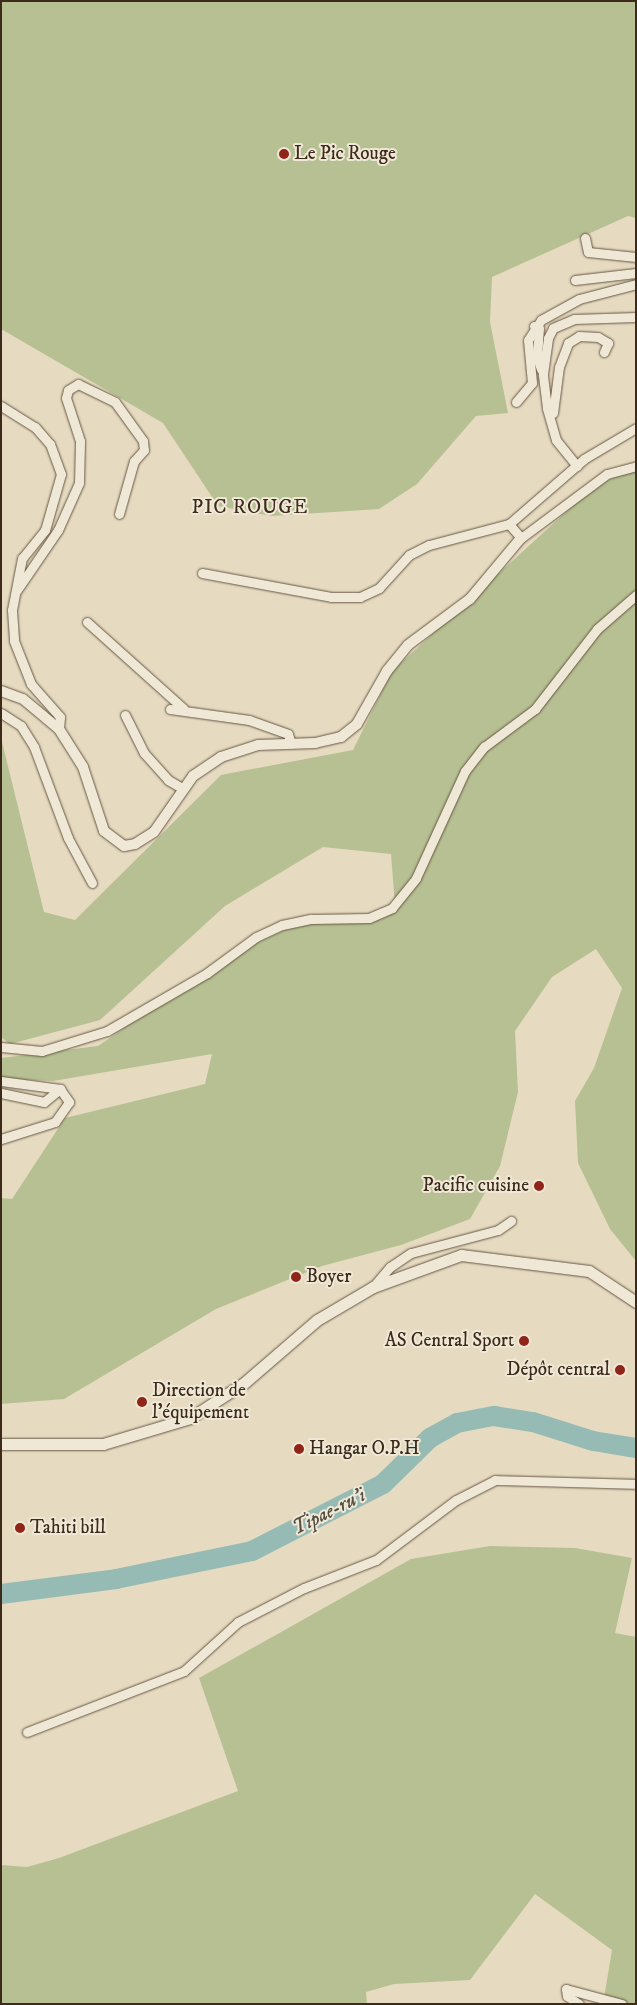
<!DOCTYPE html>
<meta charset="utf-8">
<style>
body{margin:0}
#map{position:relative;width:637px;height:2005px;overflow:hidden;background:#e6dbc0;font-family:"IM FELL DW Pica",serif}
div>[style]{position:absolute}
.green>*{inset:0;background:#b6c092}
.river>*{height:20px;margin:-10px;padding:0 10px;transform-origin:10px;border-radius:10px;background:#96bbb4}
.roads{filter:drop-shadow(0 0 1px #675644) drop-shadow(0 0 1px #675644)}
.minor>*{height:9px;margin:-4.5px;padding:0 4.5px;transform-origin:4.5px;border-radius:4.5px;background:#efe8d6}
.tertiary>*{height:10px;margin:-5px;padding:0 5px;transform-origin:5px;border-radius:5px;background:#efe8d6}
.secondary>*{height:11px;margin:-5.5px;padding:0 5.5px;transform-origin:5.5px;border-radius:5.5px;background:#efe8d6}
.dots>*{width:14px;height:14px;translate:-50% -50%;box-sizing:border-box;border:2px solid #efe8d6;border-radius:50%}
span{translate:-50% -50%;white-space:nowrap;text-align:center;line-height:1.15;-webkit-text-stroke:4px #efe8d6;paint-order:stroke}
.poi-label{font-size:19px;color:#3d2a1b}
.left{translate:0 -50%;text-align:left}
.right{translate:-100% -50%;text-align:right}
.neighbourhood-label{font-size:20px;color:#3d2a1b;letter-spacing:1px}
.water-label{font-size:20px;color:#534e41;font-style:italic}
.frame{position:absolute;inset:0;border:2px solid #3d2a1b;pointer-events:none}
</style>
<div id="map">
<div class="green">
<div style="clip-path:polygon(1px 1px,636px 1px,636px 218px,628px 216px,492px 277px,490px 322px,508px 413px,476px 416px,417px 484px,379px 509px,272px 516px,218px 506px,163px 423px,1px 329px)"></div>
<div style="clip-path:polygon(636px 466px,636px 1261px,610px 1229px,578px 1163px,575px 1101px,594px 1068px,622px 988px,596px 949px,552px 977px,515px 1031px,518px 1092px,500px 1166px,470px 1219px,401px 1245px,322px 1266px,216px 1309px,64px 1399px,1px 1404px,1px 1198px,12px 1199px,65px 1118px,205px 1084px,212px 1054px,53px 1081px,1px 1079px,1px 1058px,98px 1046px,229px 956px,306px 920px,380px 915px,395px 905px,391px 854px,323px 847px,225px 906px,100px 1020px,10px 1044px,1px 1037px,1px 738px,44px 912px,75px 920px,221px 775px,353px 750px,392px 671px,591px 489px)"></div>
<div style="clip-path:polygon(490px 1546px,575px 1548px,632px 1558px,615px 1633px,636px 1637px,636px 2004px,603px 2004px,612px 1950px,535px 1894px,470px 1980px,394px 1984px,366px 1992px,367px 2004px,1px 2004px,1px 1865px,27px 1867px,59px 1858px,238px 1791px,199px 1678px,411px 1559px)"></div>
</div>
<div class="river">
<div style="left:1px;top:1594px;width:116px;rotate:-7.4deg"></div>
<div style="left:116px;top:1579px;width:139px;rotate:-11.6deg"></div>
<div style="left:252px;top:1551px;width:147px;rotate:-27.1deg"></div>
<div style="left:383px;top:1484px;width:66px;rotate:-44.4deg"></div>
<div style="left:430px;top:1438px;width:31px;rotate:-29deg"></div>
<div style="left:457px;top:1423px;width:38px;rotate:-11deg"></div>
<div style="left:494px;top:1416px;width:39px;rotate:9deg"></div>
<div style="left:533px;top:1422px;width:63px;rotate:17.6deg"></div>
<div style="left:593px;top:1441px;width:44px;rotate:9.2deg"></div>
</div>
<div class="roads">
<div class="minor">
<div style="left:585px;top:238px;width:14px;rotate:78deg"></div>
<div style="left:588px;top:252px;width:48px;rotate:5.9deg"></div>
<div style="left:575px;top:280px;width:61px;rotate:-6.5deg"></div>
<div style="left:534px;top:326px;width:5px;rotate:22deg"></div>
<div style="left:539px;top:328px;width:29px;rotate:94deg"></div>
<div style="left:537px;top:357px;width:13px;rotate:72deg"></div>
<div style="left:516px;top:402px;width:25px;rotate:-50deg"></div>
<div style="left:532px;top:383px;width:43px;rotate:-95.3deg"></div>
<div style="left:528px;top:340px;width:24px;rotate:-57deg"></div>
<div style="left:541px;top:320px;width:43px;rotate:-28.9deg"></div>
<div style="left:579px;top:299px;width:59px;rotate:-14.7deg"></div>
<div style="left:1px;top:406px;width:40px;rotate:32deg"></div>
<div style="left:35px;top:427px;width:23px;rotate:49deg"></div>
<div style="left:50px;top:444px;width:32px;rotate:70deg"></div>
<div style="left:61px;top:474px;width:58px;rotate:105.9deg"></div>
<div style="left:45px;top:530px;width:36px;rotate:129deg"></div>
<div style="left:22px;top:558px;width:53px;rotate:100.9deg"></div>
<div style="left:12px;top:610px;width:31px;rotate:86deg"></div>
<div style="left:14px;top:641px;width:46px;rotate:68.4deg"></div>
<div style="left:31px;top:684px;width:44px;rotate:48.7deg"></div>
<div style="left:60px;top:717px;width:12px;rotate:95deg"></div>
<div style="left:553px;top:413px;width:46px;rotate:-82.6deg"></div>
<div style="left:559px;top:367px;width:26px;rotate:-69deg"></div>
<div style="left:568px;top:343px;width:13px;rotate:-32deg"></div>
<div style="left:579px;top:336px;width:19px;rotate:3deg"></div>
<div style="left:598px;top:337px;width:12px;rotate:31deg"></div>
<div style="left:608px;top:343px;width:10px;rotate:114deg"></div>
<div style="left:636px;top:428px;width:61px;rotate:149.2deg"></div>
<div style="left:584px;top:459px;width:99px;rotate:139.1deg"></div>
<div style="left:509px;top:524px;width:18px;rotate:49deg"></div>
<div style="left:521px;top:538px;width:107px;rotate:-36.7deg"></div>
<div style="left:607px;top:474px;width:30px;rotate:-15deg"></div>
<div style="left:577px;top:466px;width:33px;rotate:-129deg"></div>
<div style="left:556px;top:440px;width:33px;rotate:-106deg"></div>
<div style="left:547px;top:408px;width:34px;rotate:-97deg"></div>
<div style="left:543px;top:374px;width:36px;rotate:-82deg"></div>
<div style="left:548px;top:338px;width:11px;rotate:-63deg"></div>
<div style="left:553px;top:328px;width:23px;rotate:-23deg"></div>
<div style="left:574px;top:319px;width:62px;rotate:-1.8deg"></div>
<div style="left:202px;top:573px;width:131px;rotate:10.5deg"></div>
<div style="left:331px;top:597px;width:29px"></div>
<div style="left:360px;top:597px;width:21px;rotate:-25deg"></div>
<div style="left:379px;top:588px;width:45px;rotate:-47.7deg"></div>
<div style="left:409px;top:555px;width:22px;rotate:-27deg"></div>
<div style="left:429px;top:545px;width:83px;rotate:-14.7deg"></div>
<div style="left:17px;top:590px;width:73px;rotate:-55.7deg"></div>
<div style="left:58px;top:530px;width:51px;rotate:-65.9deg"></div>
<div style="left:79px;top:483px;width:42px;rotate:-88.6deg"></div>
<div style="left:80px;top:441px;width:45px;rotate:-108deg"></div>
<div style="left:66px;top:398px;width:8px;rotate:-76deg"></div>
<div style="left:68px;top:390px;width:12px;rotate:-31deg"></div>
<div style="left:78px;top:384px;width:41px;rotate:25.9deg"></div>
<div style="left:115px;top:402px;width:48px;rotate:54.3deg"></div>
<div style="left:143px;top:441px;width:9px;rotate:84deg"></div>
<div style="left:144px;top:450px;width:15px;rotate:132deg"></div>
<div style="left:134px;top:461px;width:55px;rotate:105.8deg"></div>
<div style="left:87px;top:622px;width:130px;rotate:41.9deg"></div>
<div style="left:170px;top:709px;width:80px;rotate:7.9deg"></div>
<div style="left:249px;top:720px;width:41px;rotate:19.7deg"></div>
<div style="left:288px;top:734px;width:10px;rotate:73deg"></div>
<div style="left:1px;top:713px;width:24px;rotate:33deg"></div>
<div style="left:21px;top:726px;width:25px;rotate:58deg"></div>
<div style="left:34px;top:747px;width:97px;rotate:69.5deg"></div>
<div style="left:68px;top:838px;width:51px;rotate:61.9deg"></div>
<div style="left:125px;top:715px;width:42px;rotate:63.4deg"></div>
<div style="left:144px;top:753px;width:36px;rotate:48deg"></div>
<div style="left:168px;top:780px;width:16px;rotate:30deg"></div>
<div style="left:1px;top:1047px;width:41px;rotate:5.6deg"></div>
<div style="left:42px;top:1051px;width:68px;rotate:-17.1deg"></div>
<div style="left:107px;top:1031px;width:116px;rotate:-30.1deg"></div>
<div style="left:207px;top:973px;width:61px;rotate:-36.3deg"></div>
<div style="left:256px;top:937px;width:29px;rotate:-25deg"></div>
<div style="left:282px;top:925px;width:30px;rotate:-12deg"></div>
<div style="left:311px;top:919px;width:58px;rotate:-1deg"></div>
<div style="left:369px;top:918px;width:25px;rotate:-23deg"></div>
<div style="left:392px;top:908px;width:38px;rotate:-51deg"></div>
<div style="left:416px;top:878px;width:118px;rotate:-65.4deg"></div>
<div style="left:465px;top:771px;width:31px;rotate:-52deg"></div>
<div style="left:484px;top:747px;width:64px;rotate:-36.7deg"></div>
<div style="left:535px;top:709px;width:101px;rotate:-52.2deg"></div>
<div style="left:597px;top:629px;width:52px;rotate:-41.1deg"></div>
<div style="left:1px;top:1081px;width:60px;rotate:7.7deg"></div>
<div style="left:60px;top:1089px;width:16px;rotate:55deg"></div>
<div style="left:69px;top:1102px;width:24px;rotate:125deg"></div>
<div style="left:55px;top:1122px;width:57px;rotate:162.5deg"></div>
<div style="left:1px;top:1093px;width:44px;rotate:11.8deg"></div>
<div style="left:44px;top:1102px;width:21px;rotate:-39deg"></div>
<div style="left:373px;top:1287px;width:26px;rotate:-50deg"></div>
<div style="left:390px;top:1267px;width:25px;rotate:-34deg"></div>
<div style="left:411px;top:1253px;width:90px;rotate:-14.8deg"></div>
<div style="left:498px;top:1230px;width:16px;rotate:-35deg"></div>
<div style="left:27px;top:1732px;width:168px;rotate:-21.2deg"></div>
<div style="left:184px;top:1671px;width:73px;rotate:-42.2deg"></div>
<div style="left:238px;top:1622px;width:74px;rotate:-27.3deg"></div>
<div style="left:304px;top:1588px;width:77px;rotate:-21.3deg"></div>
<div style="left:376px;top:1560px;width:100px;rotate:-36.9deg"></div>
<div style="left:456px;top:1500px;width:44px;rotate:-27.1deg"></div>
<div style="left:495px;top:1480px;width:141px;rotate:1.6deg"></div>
<div style="left:579px;top:2004px;width:14px;rotate:-146deg"></div>
<div style="left:567px;top:1996px;width:7px;rotate:-98deg"></div>
<div style="left:566px;top:1989px;width:58px;rotate:15deg"></div>
</div>
<div class="tertiary">
<div style="left:1px;top:691px;width:23px;rotate:20deg"></div>
<div style="left:23px;top:699px;width:47px;rotate:39.8deg"></div>
<div style="left:59px;top:729px;width:45px;rotate:57.7deg"></div>
<div style="left:83px;top:767px;width:67px;rotate:71.8deg"></div>
<div style="left:104px;top:831px;width:25px;rotate:37deg"></div>
<div style="left:124px;top:846px;width:11px;rotate:-10deg"></div>
<div style="left:135px;top:844px;width:22px;rotate:-32deg"></div>
<div style="left:154px;top:832px;width:68px;rotate:-55.1deg"></div>
<div style="left:193px;top:776px;width:34px;rotate:-34deg"></div>
<div style="left:221px;top:757px;width:39px;rotate:-18deg"></div>
<div style="left:258px;top:745px;width:57px;rotate:-2deg"></div>
<div style="left:315px;top:743px;width:27px;rotate:-13deg"></div>
<div style="left:341px;top:737px;width:21px;rotate:-39deg"></div>
<div style="left:357px;top:724px;width:61px;rotate:-60.5deg"></div>
<div style="left:387px;top:671px;width:33px;rotate:-51deg"></div>
<div style="left:408px;top:645px;width:77px;rotate:-36.6deg"></div>
<div style="left:470px;top:599px;width:80px;rotate:-50.1deg"></div>
</div>
<div class="secondary">
<div style="left:1px;top:1444px;width:102px"></div>
<div style="left:103px;top:1444px;width:91px;rotate:-16.6deg"></div>
<div style="left:190px;top:1418px;width:64px;rotate:-32.9deg"></div>
<div style="left:244px;top:1383px;width:96px;rotate:-40.8deg"></div>
<div style="left:317px;top:1320px;width:65px;rotate:-30.5deg"></div>
<div style="left:373px;top:1287px;width:94px;rotate:-20deg"></div>
<div style="left:461px;top:1255px;width:129px;rotate:7.1deg"></div>
<div style="left:589px;top:1271px;width:56px;rotate:33.4deg"></div>
</div>
</div>
<div class="dots">
<div style="left:284px;top:154px;background:#8f2418"></div>
<div style="left:539px;top:1186px;background:#8f2418"></div>
<div style="left:296px;top:1277px;background:#8f2418"></div>
<div style="left:524px;top:1341px;background:#8f2418"></div>
<div style="left:620px;top:1370px;background:#8f2418"></div>
<div style="left:142px;top:1402px;background:#8f2418"></div>
<div style="left:299px;top:1449px;background:#8f2418"></div>
<div style="left:20px;top:1528px;background:#8f2418"></div>
</div>
<div class="poi-label">
<span class="left" style="left:294px;top:154px">Le Pic Rouge</span>
<span class="right" style="left:529px;top:1186px">Pacific cuisine</span>
<span class="left" style="left:306px;top:1277px">Boyer</span>
<span class="right" style="left:514px;top:1341px">AS Central Sport</span>
<span class="right" style="left:610px;top:1370px">Dépôt central</span>
<span class="left" style="left:152px;top:1402px">Direction de<br>l'équipement</span>
<span class="left" style="left:309px;top:1449px">Hangar O.P.H</span>
<span class="left" style="left:30px;top:1528px">Tahiti bill</span>
</div>
<div class="neighbourhood-label">
<span style="left:250px;top:507px">PIC ROUGE</span>
</div>
<div class="water-label">
<span style="left:329px;top:1512px;rotate:-27deg">Tipae-ru’i</span>
</div>
<div class="frame"></div>
</div>
